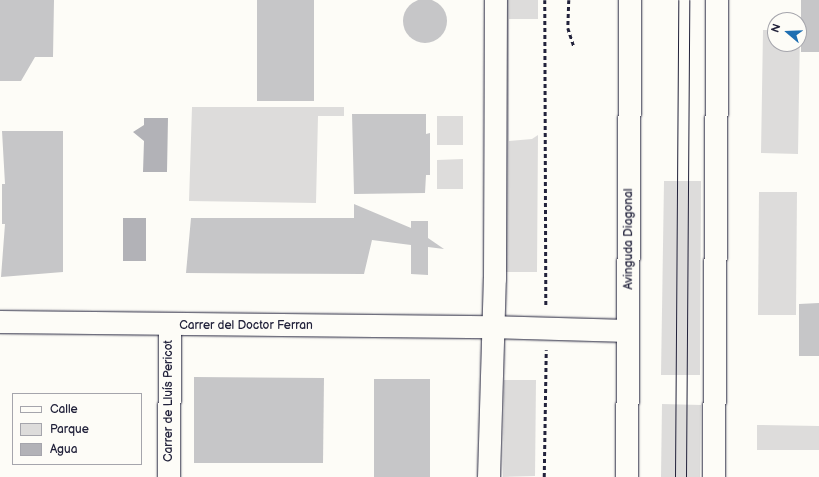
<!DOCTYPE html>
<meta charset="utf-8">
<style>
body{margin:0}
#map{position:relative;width:819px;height:477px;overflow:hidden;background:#fdfcf7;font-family:"Balsamiq Sans",sans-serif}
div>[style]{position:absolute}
.green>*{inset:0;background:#dddcdb}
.water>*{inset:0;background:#b2b2b7}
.building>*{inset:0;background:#c6c6c8}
.round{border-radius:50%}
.path>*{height:2.5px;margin-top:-1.25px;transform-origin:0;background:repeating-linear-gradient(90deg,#22223b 0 4px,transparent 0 7px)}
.roads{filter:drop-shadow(0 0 1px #22223b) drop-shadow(0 0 1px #22223b)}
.minor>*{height:22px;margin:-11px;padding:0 11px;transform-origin:11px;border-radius:11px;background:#fdfcf7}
.tertiary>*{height:22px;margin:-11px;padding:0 11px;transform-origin:11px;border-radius:11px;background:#fdfcf7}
.primary>*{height:22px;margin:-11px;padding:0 11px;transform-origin:11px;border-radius:11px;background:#fdfcf7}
.tram>*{height:1px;margin:-0.5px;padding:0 0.5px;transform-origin:0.5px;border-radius:0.5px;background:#22223b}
span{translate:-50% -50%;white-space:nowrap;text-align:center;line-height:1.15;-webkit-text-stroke:4px #fdfcf7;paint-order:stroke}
.street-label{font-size:12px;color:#22223b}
.legend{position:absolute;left:12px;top:393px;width:130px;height:72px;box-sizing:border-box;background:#fdfcf7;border:1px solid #a5a5ac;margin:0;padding:5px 7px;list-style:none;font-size:12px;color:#22223b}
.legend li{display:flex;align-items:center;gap:8px;height:20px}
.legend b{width:20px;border:1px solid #a5a5ac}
.north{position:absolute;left:767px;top:12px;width:40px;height:40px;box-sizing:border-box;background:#fdfcf7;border:1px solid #a5a5ac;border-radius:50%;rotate:289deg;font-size:11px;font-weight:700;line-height:16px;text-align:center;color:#22223b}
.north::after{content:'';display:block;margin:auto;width:14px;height:18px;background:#1f6fb2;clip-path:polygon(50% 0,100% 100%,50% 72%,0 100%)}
</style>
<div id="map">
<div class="green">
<div style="clip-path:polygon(506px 0,538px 0,538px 19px,509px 19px,509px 141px,532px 139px,538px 135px,537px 272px,504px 272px)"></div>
<div style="clip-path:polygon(763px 30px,775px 30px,775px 44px,799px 44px,800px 31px,798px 154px,761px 153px)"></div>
<div style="clip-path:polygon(192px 107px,344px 107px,344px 116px,318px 116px,316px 203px,189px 201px)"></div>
<div style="clip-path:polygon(437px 116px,463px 116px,463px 145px,437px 145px)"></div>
<div style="clip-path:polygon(463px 159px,463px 189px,437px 189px,437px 160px)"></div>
<div style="clip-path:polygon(664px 181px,701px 181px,700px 375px,661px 375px)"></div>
<div style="clip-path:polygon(759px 192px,797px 192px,796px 315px,758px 315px)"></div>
<div style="clip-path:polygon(504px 380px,536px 380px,535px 476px,503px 477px)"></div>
<div style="clip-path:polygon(662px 404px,701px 405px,700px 477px,661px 477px)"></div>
<div style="clip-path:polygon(757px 425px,819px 426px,819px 450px,757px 450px)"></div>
</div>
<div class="water">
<div style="clip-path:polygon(144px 118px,168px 118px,167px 172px,143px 172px,144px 141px,133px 132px,144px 125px)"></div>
<div style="clip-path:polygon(123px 218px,146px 218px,146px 261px,123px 261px)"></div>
</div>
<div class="building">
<div class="round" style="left:403px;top:-1px;width:44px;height:44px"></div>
<div style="clip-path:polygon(0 0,54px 0,53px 57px,35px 57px,21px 81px,0 81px)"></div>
<div style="clip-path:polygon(257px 0,314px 0,314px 101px,257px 101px)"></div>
<div style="clip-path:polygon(801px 0,819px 0,819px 52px,801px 52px)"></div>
<div style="clip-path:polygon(352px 114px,426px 114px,426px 134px,430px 133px,430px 175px,426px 175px,425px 193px,354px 194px)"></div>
<div style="clip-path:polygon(2px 131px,63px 131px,63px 272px,1px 277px,5px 224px,2px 224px,2px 184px,5px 184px)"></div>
<div style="clip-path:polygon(354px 204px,411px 228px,411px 221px,428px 221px,428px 238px,444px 249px,428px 247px,428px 275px,411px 274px,411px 245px,372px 240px,364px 274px,186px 273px,191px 218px,354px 218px)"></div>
<div style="clip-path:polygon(819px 303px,819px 356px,799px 356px,799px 304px)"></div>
<div style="clip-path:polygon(194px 377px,324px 378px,323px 463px,194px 463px)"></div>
<div style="clip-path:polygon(374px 379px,430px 379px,430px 477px,374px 477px)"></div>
</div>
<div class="path">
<div style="left:545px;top:0;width:305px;rotate:89.8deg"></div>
<div style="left:569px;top:0;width:28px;rotate:92deg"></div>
<div style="left:568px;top:28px;width:20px;rotate:72deg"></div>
<div style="left:544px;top:477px;width:127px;rotate:-89.1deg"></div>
</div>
<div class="roads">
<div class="minor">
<div style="left:169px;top:477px;width:151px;rotate:-89.6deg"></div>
</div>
<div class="tertiary">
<div style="left:0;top:322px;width:492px;rotate:0.6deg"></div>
</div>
<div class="primary">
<div style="left:492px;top:327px;width:136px;rotate:1.7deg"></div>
<div style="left:489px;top:477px;width:198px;rotate:-88.3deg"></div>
<div style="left:495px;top:279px;width:279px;rotate:-89.8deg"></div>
<div style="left:627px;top:477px;width:477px;rotate:-89.6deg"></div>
<div style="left:714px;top:477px;width:477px;rotate:-89.6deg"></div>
</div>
</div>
<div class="tram">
<div style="left:675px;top:477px;width:477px;rotate:-89.6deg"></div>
<div style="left:686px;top:477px;width:477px;rotate:-89.6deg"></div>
</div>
<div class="street-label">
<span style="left:629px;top:239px;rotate:-90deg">Avinguda Diagonal</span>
<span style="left:246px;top:326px">Carrer del Doctor Ferran</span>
<span style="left:169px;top:401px;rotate:-90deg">Carrer de Lluís Pericot</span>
</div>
<ul class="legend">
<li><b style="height:5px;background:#fdfcf7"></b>Calle</li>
<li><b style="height:11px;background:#dddcdb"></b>Parque</li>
<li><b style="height:11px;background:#b2b2b7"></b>Agua</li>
</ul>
<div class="north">N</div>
</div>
